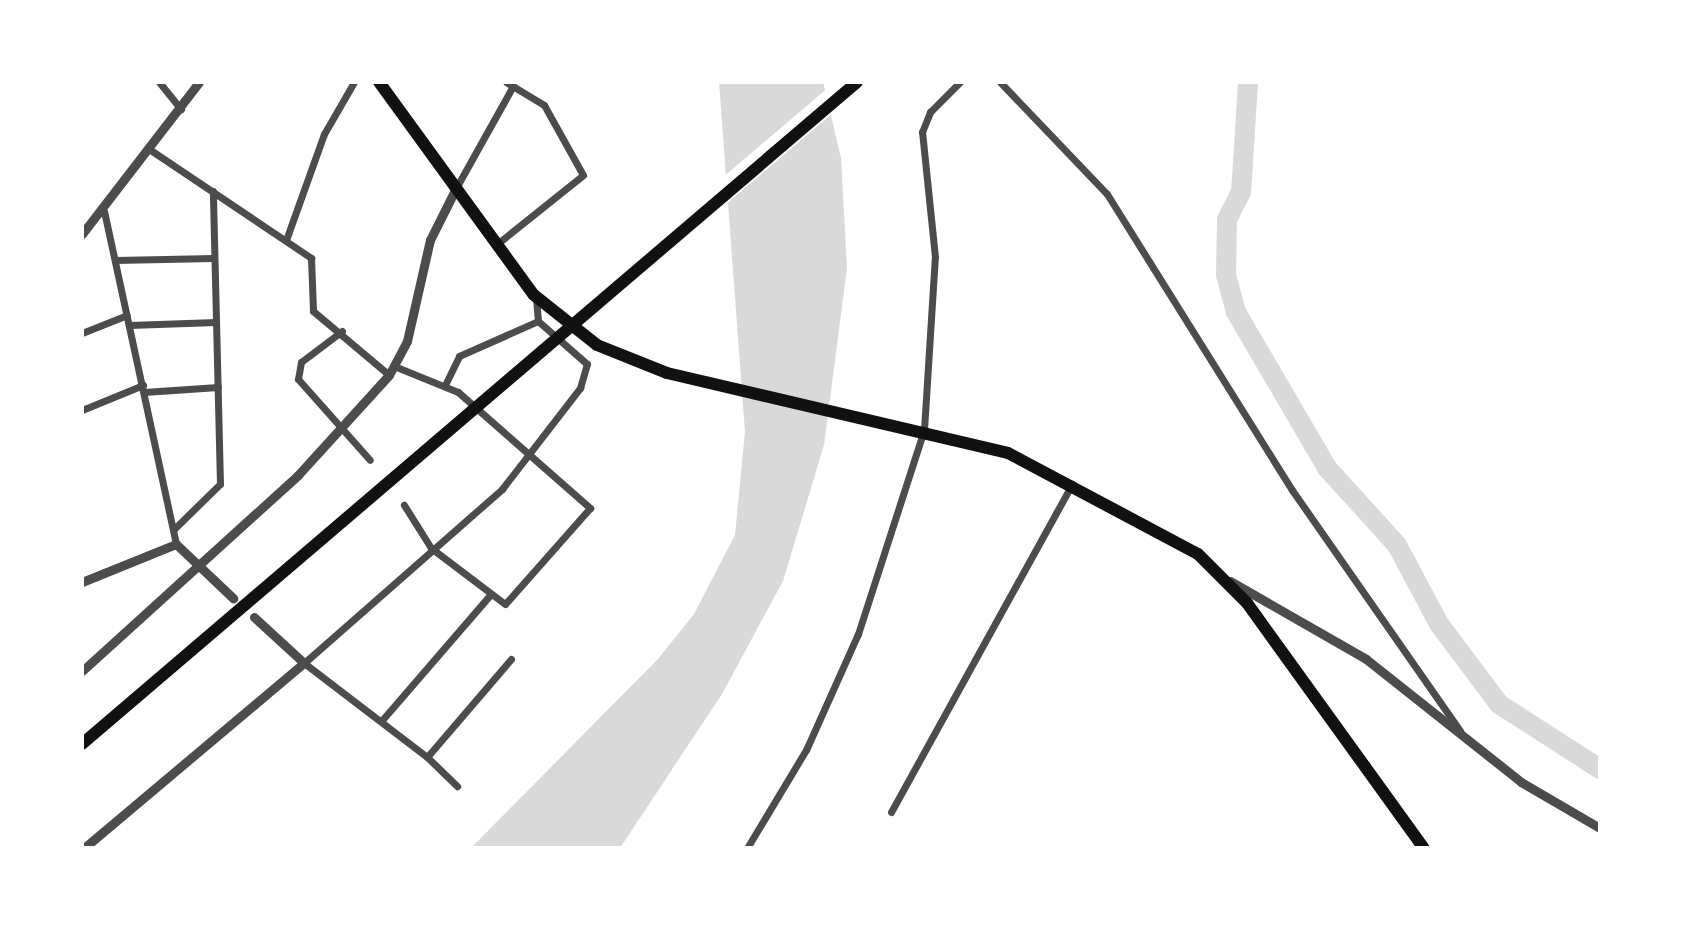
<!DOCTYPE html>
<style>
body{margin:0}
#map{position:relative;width:1682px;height:930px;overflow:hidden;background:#fff;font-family:Commissioner,sans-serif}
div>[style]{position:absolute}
.water>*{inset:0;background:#d9d9d9}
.pier>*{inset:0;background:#fff}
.river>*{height:20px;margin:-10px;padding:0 10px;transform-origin:10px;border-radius:10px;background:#d9d9d9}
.minor>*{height:7px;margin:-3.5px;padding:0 3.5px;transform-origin:3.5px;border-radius:3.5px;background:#4c4c4c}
.tertiary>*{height:9px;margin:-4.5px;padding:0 4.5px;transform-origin:4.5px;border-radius:4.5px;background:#4c4c4c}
.trunk>*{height:12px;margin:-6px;padding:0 6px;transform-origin:6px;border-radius:6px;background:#111}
span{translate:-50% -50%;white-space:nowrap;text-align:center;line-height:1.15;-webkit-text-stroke:8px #fff;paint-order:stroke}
.frame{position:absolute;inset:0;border:84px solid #fff;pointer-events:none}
</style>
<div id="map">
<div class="water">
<div style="clip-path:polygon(719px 82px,823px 82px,841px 158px,847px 268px,824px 445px,783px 581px,722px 694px,620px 848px,471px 848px,658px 659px,694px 614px,735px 535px,745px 432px)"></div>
</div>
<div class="pier">
<div style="clip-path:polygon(829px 87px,834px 112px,725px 205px,722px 178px)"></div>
</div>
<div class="river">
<div style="left:1248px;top:82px;width:110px;rotate:93.6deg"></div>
<div style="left:1241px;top:192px;width:31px;rotate:117deg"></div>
<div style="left:1227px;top:220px;width:55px;rotate:91deg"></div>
<div style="left:1226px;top:275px;width:38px;rotate:75deg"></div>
<div style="left:1236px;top:312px;width:181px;rotate:59.7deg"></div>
<div style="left:1327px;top:468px;width:104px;rotate:47.7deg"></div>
<div style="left:1397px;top:545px;width:89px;rotate:62deg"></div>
<div style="left:1439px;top:624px;width:100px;rotate:53.1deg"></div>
<div style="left:1499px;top:704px;width:120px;rotate:32.8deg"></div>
</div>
<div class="minor">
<div style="left:159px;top:82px;width:35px;rotate:51deg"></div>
<div style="left:1000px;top:82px;width:155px;rotate:46.3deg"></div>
<div style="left:1107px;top:194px;width:349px;rotate:58deg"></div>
<div style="left:1292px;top:490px;width:294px;rotate:55.1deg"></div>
<div style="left:152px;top:151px;width:192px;rotate:33.9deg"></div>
<div style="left:311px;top:258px;width:53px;rotate:87.8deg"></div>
<div style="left:313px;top:311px;width:99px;rotate:40.1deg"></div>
<div style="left:456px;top:188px;width:117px;rotate:-60.8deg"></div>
<div style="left:104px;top:211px;width:341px;rotate:77.8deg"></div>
<div style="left:286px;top:240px;width:113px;rotate:-70.3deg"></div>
<div style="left:324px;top:134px;width:60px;rotate:-60deg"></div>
<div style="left:497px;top:244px;width:110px;rotate:-38.7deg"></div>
<div style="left:583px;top:175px;width:80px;rotate:-119.1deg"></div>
<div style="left:544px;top:105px;width:44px;rotate:-148.8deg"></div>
<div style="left:115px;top:260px;width:99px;rotate:-1.2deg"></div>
<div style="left:129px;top:325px;width:87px;rotate:-2deg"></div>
<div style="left:342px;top:331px;width:51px;rotate:142.9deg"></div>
<div style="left:301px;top:362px;width:17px;rotate:100deg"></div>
<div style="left:298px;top:379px;width:108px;rotate:48.4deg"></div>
<div style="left:82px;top:333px;width:48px;rotate:-21.8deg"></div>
<div style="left:394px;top:366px;width:69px;rotate:22.1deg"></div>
<div style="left:458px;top:392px;width:176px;rotate:41.3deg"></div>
<div style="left:590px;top:508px;width:128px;rotate:131.5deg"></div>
<div style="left:505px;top:604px;width:93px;rotate:-142.9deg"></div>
<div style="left:431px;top:548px;width:51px;rotate:-122.1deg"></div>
<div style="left:445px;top:385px;width:32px;rotate:-64deg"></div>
<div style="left:459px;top:356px;width:86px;rotate:-23.9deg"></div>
<div style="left:144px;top:392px;width:74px;rotate:-3.9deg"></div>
<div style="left:82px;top:410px;width:66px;rotate:-22.3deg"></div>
<div style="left:174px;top:529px;width:64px;rotate:-44.4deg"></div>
<div style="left:220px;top:484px;width:293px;rotate:-91.4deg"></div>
<div style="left:511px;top:659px;width:129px;rotate:130.6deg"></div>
<div style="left:427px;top:757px;width:155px;rotate:-142.6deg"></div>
<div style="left:304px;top:663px;width:264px;rotate:-41.3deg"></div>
<div style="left:502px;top:489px;width:128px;rotate:-52.3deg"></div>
<div style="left:580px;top:388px;width:25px;rotate:-74deg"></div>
<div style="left:587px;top:364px;width:65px;rotate:-138.7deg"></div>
<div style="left:538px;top:321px;width:22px;rotate:-95deg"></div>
<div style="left:383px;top:719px;width:164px;rotate:-49.2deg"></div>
<div style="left:427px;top:757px;width:42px;rotate:44deg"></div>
<div style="left:891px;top:812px;width:375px;rotate:-61.1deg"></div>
<div style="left:747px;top:848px;width:114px;rotate:-59deg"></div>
<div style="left:806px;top:750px;width:127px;rotate:-65.9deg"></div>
<div style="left:858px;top:634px;width:214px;rotate:-72.1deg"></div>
<div style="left:924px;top:430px;width:173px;rotate:-86.4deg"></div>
<div style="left:935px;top:257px;width:126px;rotate:-95.9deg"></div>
<div style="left:922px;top:132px;width:22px;rotate:-68deg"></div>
<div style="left:930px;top:112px;width:42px;rotate:-45deg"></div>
</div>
<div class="tertiary">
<div style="left:82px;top:234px;width:192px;rotate:-52.4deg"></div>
<div style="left:1230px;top:581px;width:157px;rotate:29.8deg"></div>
<div style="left:1366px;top:659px;width:198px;rotate:38.4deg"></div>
<div style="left:1521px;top:782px;width:91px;rotate:30.2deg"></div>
<div style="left:82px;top:582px;width:101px;rotate:-22deg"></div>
<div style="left:176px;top:544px;width:79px;rotate:43.5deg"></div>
<div style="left:82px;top:671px;width:292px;rotate:-42.2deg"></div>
<div style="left:298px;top:475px;width:135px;rotate:-47.7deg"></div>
<div style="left:389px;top:375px;width:38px;rotate:-62deg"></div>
<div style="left:407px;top:341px;width:104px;rotate:-77.2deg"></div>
<div style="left:430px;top:240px;width:58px;rotate:-63.4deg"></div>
<div style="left:84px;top:848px;width:287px;rotate:-40.1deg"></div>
<div style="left:304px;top:663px;width:68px;rotate:-137.4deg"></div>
</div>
<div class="trunk">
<div style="left:379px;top:82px;width:263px;rotate:54deg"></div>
<div style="left:534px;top:295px;width:80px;rotate:38.4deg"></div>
<div style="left:597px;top:345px;width:75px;rotate:21.8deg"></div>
<div style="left:667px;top:373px;width:350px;rotate:13.2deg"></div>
<div style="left:1008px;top:453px;width:215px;rotate:28deg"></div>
<div style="left:1198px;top:554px;width:69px;rotate:45deg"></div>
<div style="left:1247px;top:603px;width:302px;rotate:54.2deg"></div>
<div style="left:82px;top:744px;width:1019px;rotate:-40.5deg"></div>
</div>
<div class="frame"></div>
</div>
